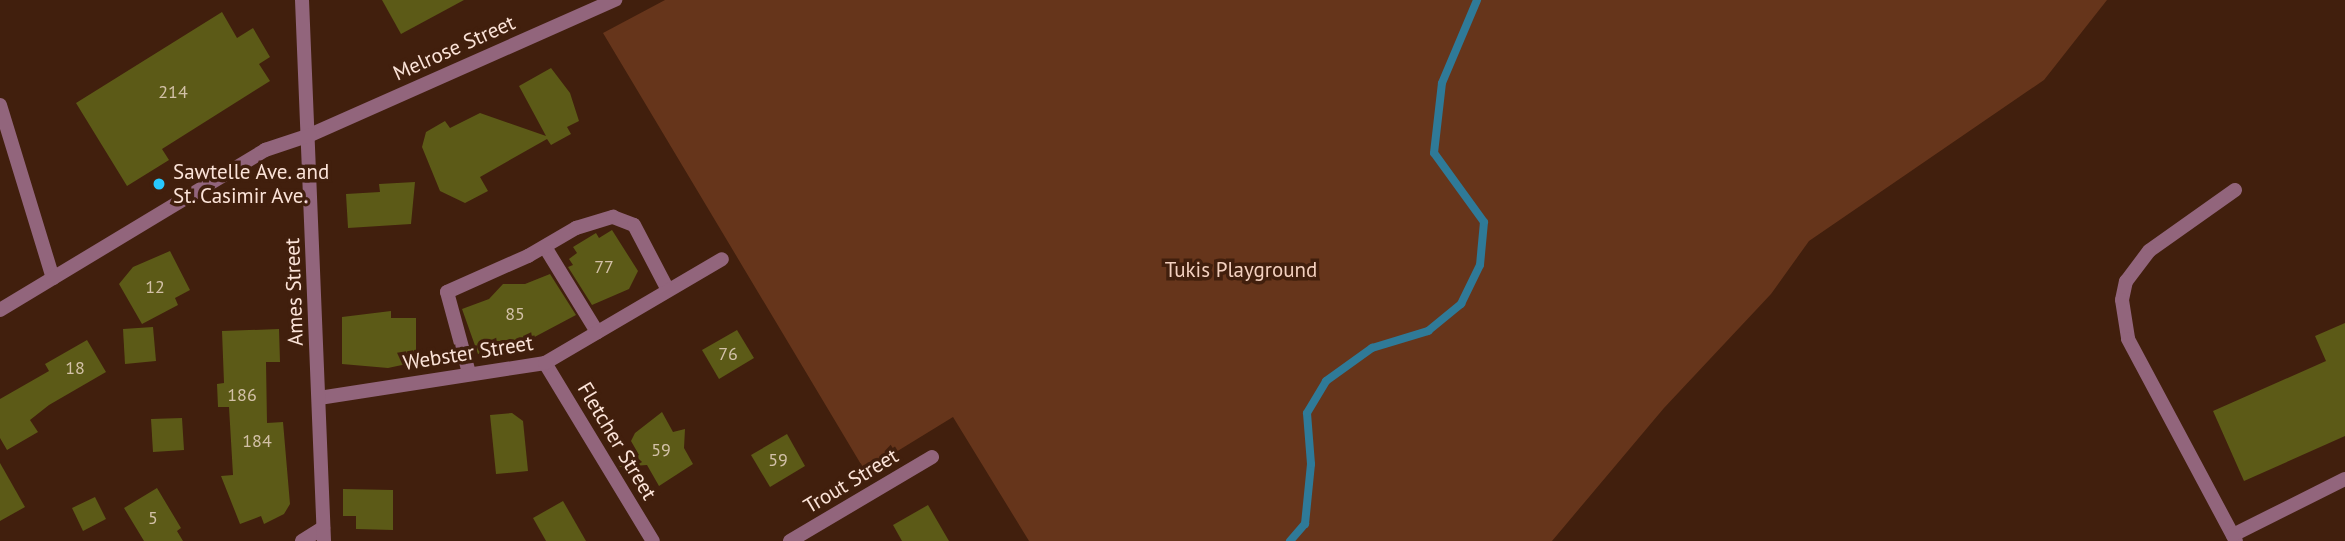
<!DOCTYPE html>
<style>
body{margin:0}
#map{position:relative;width:2345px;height:541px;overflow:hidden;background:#411f0d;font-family:"PT Sans",sans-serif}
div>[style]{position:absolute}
.green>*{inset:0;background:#66351b}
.stream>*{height:8px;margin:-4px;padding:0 4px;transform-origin:4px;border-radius:4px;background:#2f7a98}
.building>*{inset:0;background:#5c5a17}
.service>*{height:14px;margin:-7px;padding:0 7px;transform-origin:7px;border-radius:7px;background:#92657c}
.minor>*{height:14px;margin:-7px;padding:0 7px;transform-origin:7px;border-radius:7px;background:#92657c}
.tertiary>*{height:14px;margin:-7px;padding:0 7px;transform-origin:7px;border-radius:7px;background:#92657c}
.dots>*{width:19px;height:19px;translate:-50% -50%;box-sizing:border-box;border:4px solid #411f0d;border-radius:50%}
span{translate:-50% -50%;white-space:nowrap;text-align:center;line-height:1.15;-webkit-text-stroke:7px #411f0d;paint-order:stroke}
.number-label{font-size:18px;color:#d3c1a8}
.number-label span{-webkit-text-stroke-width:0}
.street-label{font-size:21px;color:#fbe3d8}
.poi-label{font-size:21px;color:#fbe3d8}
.left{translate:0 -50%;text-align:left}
.park-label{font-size:21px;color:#f3d0bf}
</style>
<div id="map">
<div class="green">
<div style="clip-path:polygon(665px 0,2107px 0,2044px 80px,1809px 241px,1771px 294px,1664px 408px,1552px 541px,1029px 541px,953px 417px,865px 471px,603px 33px)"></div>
</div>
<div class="stream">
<div style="left:1290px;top:541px;width:23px;rotate:-49deg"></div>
<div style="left:1305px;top:524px;width:60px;rotate:-84.3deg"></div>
<div style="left:1311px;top:464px;width:51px;rotate:-94.5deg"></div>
<div style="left:1307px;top:413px;width:37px;rotate:-59deg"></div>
<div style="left:1326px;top:381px;width:57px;rotate:-35.7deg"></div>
<div style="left:1372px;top:348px;width:59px;rotate:-16.9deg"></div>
<div style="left:1428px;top:331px;width:43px;rotate:-39.3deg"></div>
<div style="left:1461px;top:304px;width:43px;rotate:-64deg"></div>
<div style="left:1480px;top:265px;width:43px;rotate:-84.7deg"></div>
<div style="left:1484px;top:222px;width:85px;rotate:-125.9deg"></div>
<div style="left:1434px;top:153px;width:70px;rotate:-83.5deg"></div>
<div style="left:1442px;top:83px;width:90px;rotate:-67.1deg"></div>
</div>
<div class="building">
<div style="clip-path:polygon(382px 0,464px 0,401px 34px)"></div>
<div style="clip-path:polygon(222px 12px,237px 38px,253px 28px,270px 57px,259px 64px,270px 81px,162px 149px,169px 160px,127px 186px,76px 103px)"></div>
<div style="clip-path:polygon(551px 68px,570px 93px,579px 121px,567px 127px,571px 134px,551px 145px,547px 139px,480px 177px,488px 191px,465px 203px,440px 191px,422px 147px,426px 132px,445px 121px,450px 128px,480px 113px,546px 136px,519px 86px)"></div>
<div style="clip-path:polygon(415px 182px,411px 224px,348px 228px,346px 194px,380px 192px,379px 184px)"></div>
<div style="clip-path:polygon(612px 230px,638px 271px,629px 289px,592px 305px,568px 267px,573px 265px,569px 259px,577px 253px,573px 247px,596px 233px,599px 238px)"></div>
<div style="clip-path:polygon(170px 251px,190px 290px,175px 298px,178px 305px,142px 324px,119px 284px,133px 267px)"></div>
<div style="clip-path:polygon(550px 274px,576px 315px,527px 341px,505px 343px,478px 354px,462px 309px,489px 299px,503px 284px,525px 284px)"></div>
<div style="clip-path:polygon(391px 311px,391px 318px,416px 318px,416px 362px,388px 368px,342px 364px,342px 317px)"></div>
<div style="clip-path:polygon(2345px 323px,2345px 436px,2244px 481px,2213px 411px,2326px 361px,2315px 336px)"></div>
<div style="clip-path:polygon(153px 327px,156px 361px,125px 364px,123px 329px)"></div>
<div style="clip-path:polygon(279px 329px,280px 362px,266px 362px,267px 423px,283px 422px,290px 504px,284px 514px,264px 524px,261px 516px,240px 524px,221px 476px,233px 475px,229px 407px,218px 407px,217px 384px,224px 383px,222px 331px)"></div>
<div style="clip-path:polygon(737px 330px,754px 358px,719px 379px,702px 350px)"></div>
<div style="clip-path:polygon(87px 340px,106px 372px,49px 405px,30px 420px,38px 432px,7px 450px,0 438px,0 399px,49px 371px,45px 364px)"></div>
<div style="clip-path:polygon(662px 412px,673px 432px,685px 429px,684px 448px,693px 464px,659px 486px,647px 465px,619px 467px,639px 455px,631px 441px,635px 433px)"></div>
<div style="clip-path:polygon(512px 413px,523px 421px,528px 471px,496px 474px,490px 415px)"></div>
<div style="clip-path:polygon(182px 418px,184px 450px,153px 452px,151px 419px)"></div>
<div style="clip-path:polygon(787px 434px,805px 466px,770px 487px,751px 455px)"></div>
<div style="clip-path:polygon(0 463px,25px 507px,0 521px)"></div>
<div style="clip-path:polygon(157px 488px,181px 528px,177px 531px,183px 541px,144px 541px,124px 508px)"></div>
<div style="clip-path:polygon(343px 489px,393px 490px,393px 530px,356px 529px,356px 516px,343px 516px)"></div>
<div style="clip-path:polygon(95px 497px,106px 519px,83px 531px,72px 508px)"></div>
<div style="clip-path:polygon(563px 501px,586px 541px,546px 541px,533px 518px)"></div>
<div style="clip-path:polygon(928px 505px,949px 541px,902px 541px,893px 525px)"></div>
</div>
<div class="service">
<div style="left:2235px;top:190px;width:105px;rotate:144.7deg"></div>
<div style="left:2149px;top:251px;width:38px;rotate:127deg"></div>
<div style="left:2126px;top:281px;width:19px;rotate:102deg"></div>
<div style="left:2122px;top:300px;width:39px;rotate:81deg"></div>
<div style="left:2128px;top:339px;width:229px;rotate:61.9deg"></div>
<div style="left:545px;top:247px;width:100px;rotate:58.5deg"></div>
<div style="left:469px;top:373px;width:84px;rotate:-105.2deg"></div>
<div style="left:447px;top:292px;width:89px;rotate:-24deg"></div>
<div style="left:528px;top:256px;width:56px;rotate:-30.3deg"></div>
<div style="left:576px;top:228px;width:39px;rotate:-17deg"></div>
<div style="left:613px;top:217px;width:22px;rotate:21deg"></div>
<div style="left:634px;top:225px;width:73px;rotate:62.4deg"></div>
<div style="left:2233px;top:535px;width:125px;rotate:-26.6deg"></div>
</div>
<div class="minor">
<div style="left:0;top:105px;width:181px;rotate:73deg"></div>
<div style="left:310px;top:135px;width:334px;rotate:-23.9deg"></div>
<div style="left:545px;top:363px;width:208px;rotate:58.8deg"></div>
<div style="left:319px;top:398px;width:229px;rotate:-8.8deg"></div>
<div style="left:545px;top:363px;width:205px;rotate:-30.4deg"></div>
<div style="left:302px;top:541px;width:25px;rotate:-32deg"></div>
<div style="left:790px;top:541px;width:165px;rotate:-30.6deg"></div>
</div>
<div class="tertiary">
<div style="left:302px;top:0;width:541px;rotate:87.67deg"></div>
<div style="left:0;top:310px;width:310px;rotate:-31.1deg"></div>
<div style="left:265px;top:150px;width:47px;rotate:-18.4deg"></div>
</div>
<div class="dots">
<div style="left:159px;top:184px;background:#27c8fe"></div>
</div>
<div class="number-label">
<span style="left:173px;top:92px">214</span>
<span style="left:604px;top:267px">77</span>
<span style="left:155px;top:287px">12</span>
<span style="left:515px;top:314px">85</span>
<span style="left:728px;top:354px">76</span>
<span style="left:75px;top:368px">18</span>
<span style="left:242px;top:395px">186</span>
<span style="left:257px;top:441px">184</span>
<span style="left:661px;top:450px">59</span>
<span style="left:778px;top:460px">59</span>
<span style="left:153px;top:518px">5</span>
</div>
<div class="street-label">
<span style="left:454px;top:48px;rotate:-24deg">Melrose Street</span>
<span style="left:294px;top:292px;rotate:-92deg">Ames Street</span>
<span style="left:468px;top:353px;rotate:-9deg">Webster Street</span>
<span style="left:617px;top:441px;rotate:59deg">Fletcher Street</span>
<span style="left:851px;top:481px;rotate:-31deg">Trout Street</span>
</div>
<div class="poi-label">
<span class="left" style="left:173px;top:184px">Sawtelle Ave. and<br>St. Casimir Ave.</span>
</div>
<div class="park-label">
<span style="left:1241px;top:270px">Tukis Playground</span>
</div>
</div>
